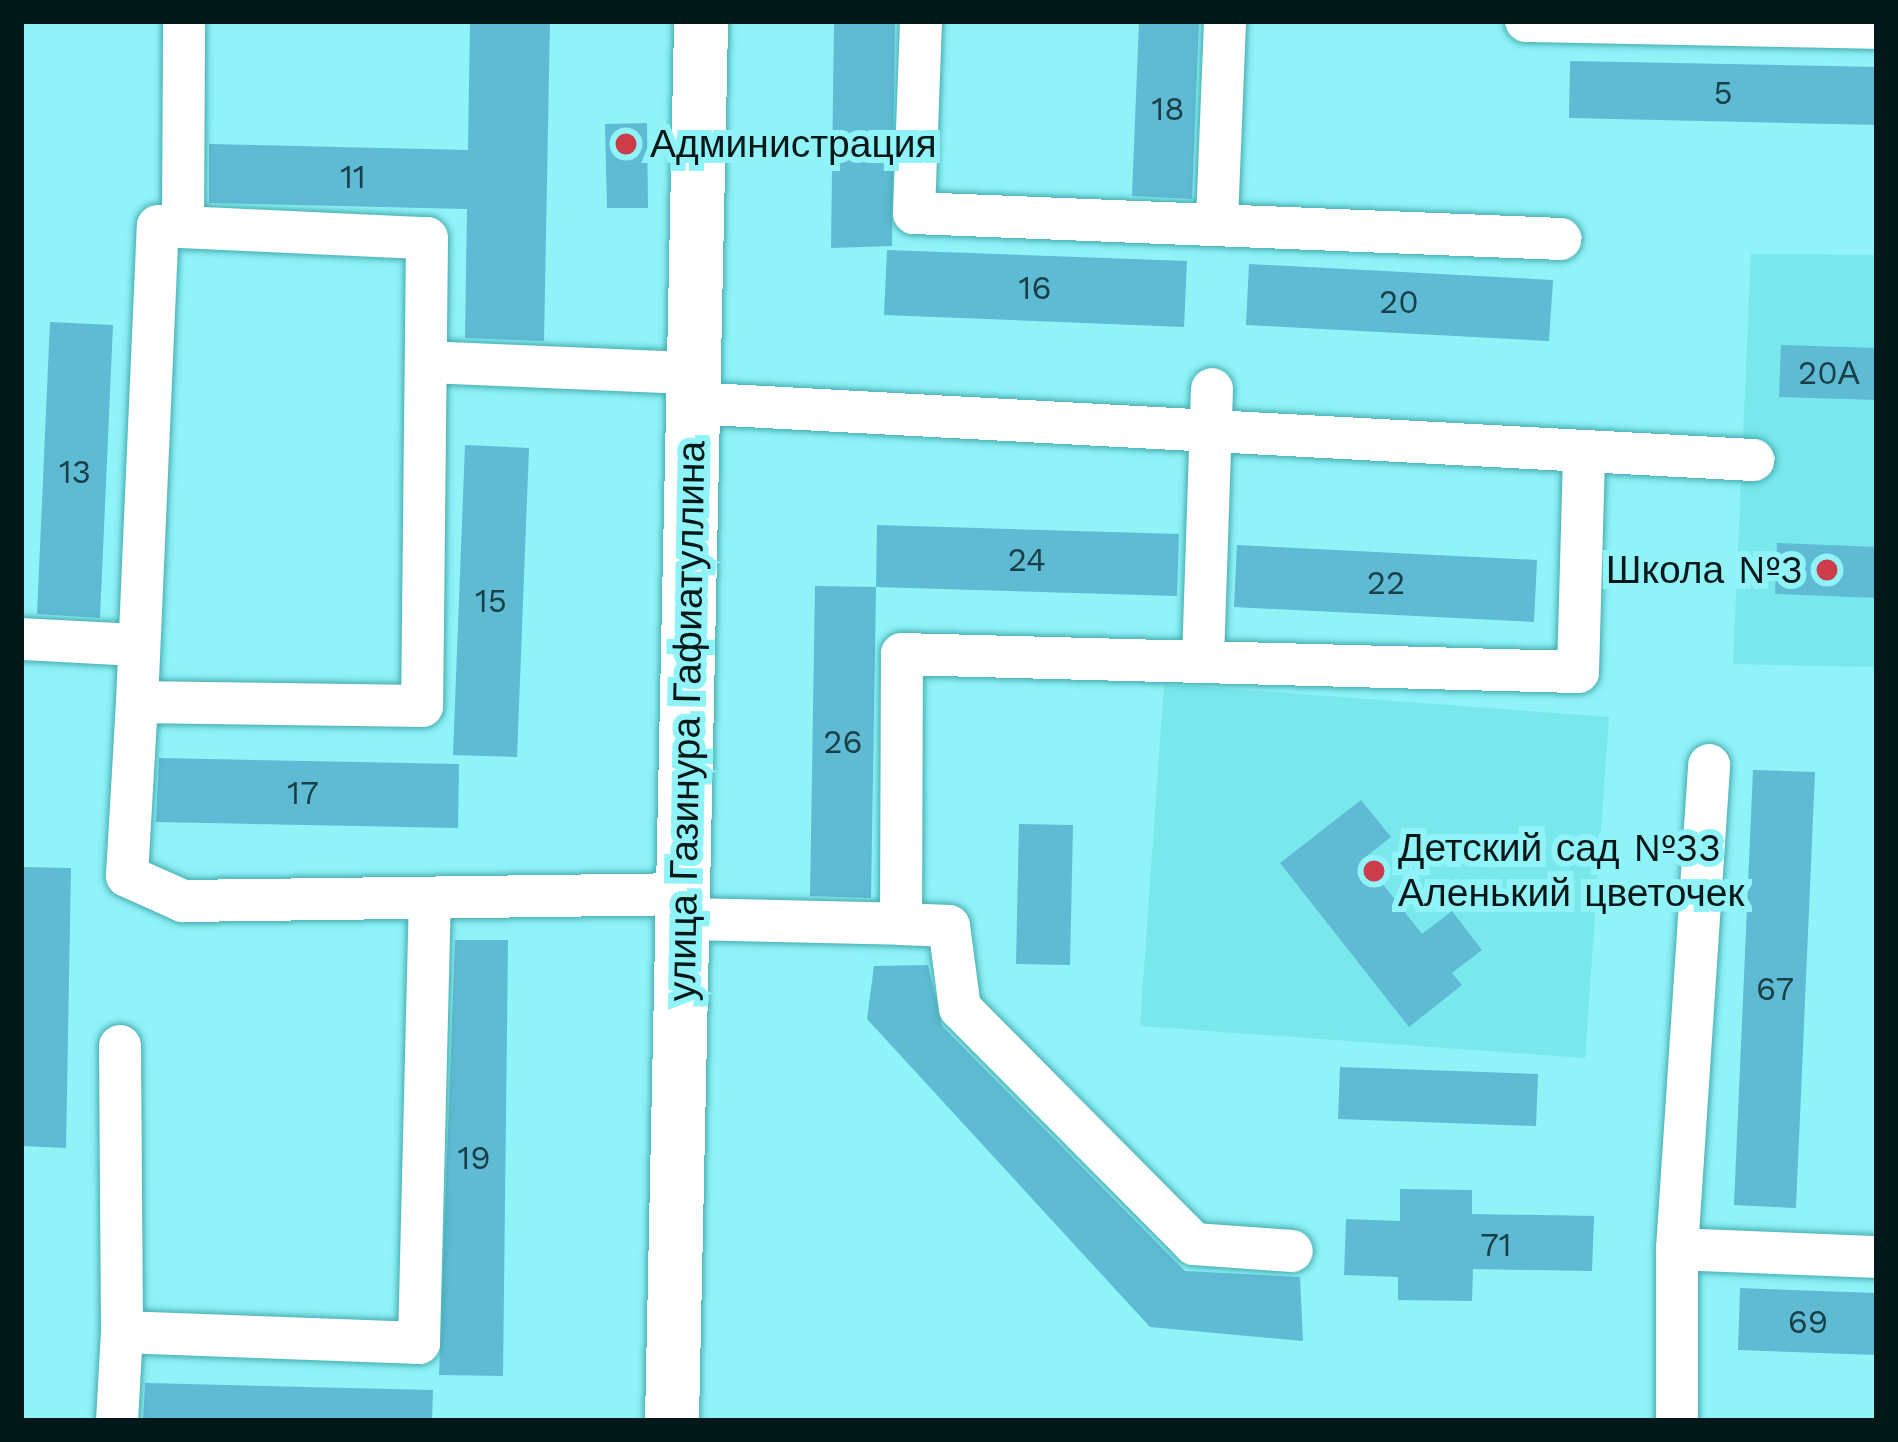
<!DOCTYPE html>
<meta charset="utf-8">
<style>
body{margin:0}
#map{position:relative;width:1898px;height:1442px;overflow:hidden;background:#8ff3f7;font-family:"Work Sans",sans-serif}
div>[style]{position:absolute}
.built>*{inset:0;background:#78e8ed}
.building>*{inset:0;background:#5fbad4}
.roads{filter:drop-shadow(0 0 3px #45acb1) drop-shadow(0 0 3px #45acb1)}
.minor>*{height:42px;margin:-21px;padding:0 21px;transform-origin:21px;border-radius:21px;background:#fff}
.major>*{height:54px;margin:-27px;padding:0 27px;transform-origin:27px;border-radius:27px;background:#fff}
.dots>*{width:33px;height:33px;translate:-50% -50%;box-sizing:border-box;border:6px solid #8ff3f7;border-radius:50%}
span{translate:-50% -50%;white-space:nowrap;text-align:center;line-height:1.15;-webkit-text-stroke:12px #8ff3f7;paint-order:stroke}
.number-label{font-size:33px;color:#194047}
.number-label span{-webkit-text-stroke-width:0}
.poi-label{font-size:39px;color:#021718}
.left{translate:0 -50%;text-align:left}
.right{translate:-100% -50%;text-align:right}
.street-label{font-size:39px;color:#021718}
.frame{position:absolute;inset:0;border:24px solid #021718;pointer-events:none}
</style>
<div id="map">
<div class="built">
<div style="clip-path:polygon(1751px 254px,1877px 255px,1877px 667px,1733px 664px)"></div>
<div style="clip-path:polygon(1164px 684px,1609px 717px,1585px 1058px,1140px 1026px)"></div>
</div>
<div class="building">
<div style="clip-path:polygon(470px 21px,550px 21px,544px 341px,465px 338px,467px 209px,209px 203px,209px 144px,468px 150px)"></div>
<div style="clip-path:polygon(834px 21px,895px 21px,892px 246px,831px 248px)"></div>
<div style="clip-path:polygon(1139px 21px,1199px 21px,1192px 199px,1132px 196px)"></div>
<div style="clip-path:polygon(1570px 61px,1877px 67px,1877px 125px,1569px 118px)"></div>
<div style="clip-path:polygon(647px 123px,648px 208px,607px 208px,605px 124px)"></div>
<div style="clip-path:polygon(887px 250px,1187px 261px,1184px 327px,884px 315px)"></div>
<div style="clip-path:polygon(1249px 264px,1553px 280px,1549px 341px,1246px 325px)"></div>
<div style="clip-path:polygon(50px 322px,113px 325px,100px 618px,37px 614px)"></div>
<div style="clip-path:polygon(1781px 345px,1877px 348px,1877px 400px,1779px 397px)"></div>
<div style="clip-path:polygon(465px 445px,529px 448px,517px 757px,453px 755px)"></div>
<div style="clip-path:polygon(877px 525px,1179px 534px,1177px 596px,876px 587px)"></div>
<div style="clip-path:polygon(1777px 543px,1877px 547px,1877px 598px,1775px 594px)"></div>
<div style="clip-path:polygon(1237px 545px,1537px 560px,1534px 622px,1234px 607px)"></div>
<div style="clip-path:polygon(815px 586px,876px 587px,871px 898px,810px 896px)"></div>
<div style="clip-path:polygon(159px 758px,459px 764px,458px 828px,156px 822px)"></div>
<div style="clip-path:polygon(1753px 770px,1815px 772px,1796px 1208px,1734px 1205px)"></div>
<div style="clip-path:polygon(1361px 800px,1391px 837px,1363px 859px,1422px 934px,1452px 911px,1482px 950px,1452px 973px,1462px 985px,1409px 1027px,1280px 863px)"></div>
<div style="clip-path:polygon(1019px 824px,1073px 825px,1070px 965px,1016px 964px)"></div>
<div style="clip-path:polygon(21px 867px,71px 868px,66px 1148px,21px 1146px)"></div>
<div style="clip-path:polygon(455px 940px,508px 940px,503px 1376px,439px 1375px)"></div>
<div style="clip-path:polygon(928px 965px,942px 1026px,1185px 1271px,1300px 1277px,1303px 1341px,1150px 1327px,867px 1019px,874px 966px)"></div>
<div style="clip-path:polygon(1340px 1067px,1538px 1074px,1536px 1126px,1338px 1119px)"></div>
<div style="clip-path:polygon(1400px 1189px,1472px 1190px,1472px 1214px,1594px 1216px,1592px 1271px,1473px 1269px,1472px 1301px,1398px 1300px,1398px 1277px,1344px 1275px,1346px 1219px,1400px 1221px)"></div>
<div style="clip-path:polygon(1740px 1288px,1877px 1293px,1877px 1355px,1738px 1350px)"></div>
<div style="clip-path:polygon(145px 1383px,433px 1390px,432px 1421px,143px 1421px)"></div>
</div>
<div class="roads">
<div class="minor">
<div style="left:921px;top:21px;width:192px;rotate:92.1deg"></div>
<div style="left:914px;top:213px;width:647px;rotate:2.3deg"></div>
<div style="left:1526px;top:21px;width:351px;rotate:1.1deg"></div>
<div style="left:1217px;top:221px;width:200px;rotate:-87.7deg"></div>
<div style="left:158px;top:226px;width:269px;rotate:2.6deg"></div>
<div style="left:427px;top:238px;width:468px;rotate:90.6deg"></div>
<div style="left:422px;top:706px;width:285px;rotate:-179.2deg"></div>
<div style="left:137px;top:702px;width:476px;rotate:-87.5deg"></div>
<div style="left:183px;top:227px;width:206px;rotate:-89.7deg"></div>
<div style="left:426px;top:362px;width:264px;rotate:2.4deg"></div>
<div style="left:690px;top:403px;width:1065px;rotate:3.07deg"></div>
<div style="left:21px;top:639px;width:114px;rotate:3deg"></div>
<div style="left:1203px;top:660px;width:271px;rotate:-88.1deg"></div>
<div style="left:137px;top:702px;width:174px;rotate:93.3deg"></div>
<div style="left:127px;top:876px;width:61px;rotate:24.1deg"></div>
<div style="left:183px;top:901px;width:505px;rotate:-0.79deg"></div>
<div style="left:687px;top:919px;width:214px;rotate:1.3deg"></div>
<div style="left:901px;top:924px;width:270px;rotate:-89.8deg"></div>
<div style="left:902px;top:654px;width:676px;rotate:1.53deg"></div>
<div style="left:1578px;top:672px;width:221px;rotate:-88.4deg"></div>
<div style="left:901px;top:924px;width:48px;rotate:2.4deg"></div>
<div style="left:949px;top:926px;width:83px;rotate:82.4deg"></div>
<div style="left:960px;top:1008px;width:332px;rotate:45.2deg"></div>
<div style="left:1194px;top:1244px;width:98px;rotate:4.1deg"></div>
<div style="left:120px;top:1046px;width:286px;rotate:89.6deg"></div>
<div style="left:1677px;top:1249px;width:200px;rotate:2.3deg"></div>
<div style="left:117px;top:1421px;width:89px;rotate:-86.8deg"></div>
<div style="left:122px;top:1332px;width:297px;rotate:2.1deg"></div>
<div style="left:419px;top:1343px;width:443px;rotate:-88.6deg"></div>
<div style="left:1677px;top:1421px;width:172px;rotate:-90deg"></div>
<div style="left:1677px;top:1249px;width:485px;rotate:-86.2deg"></div>
</div>
<div class="major">
<div style="left:672px;top:1421px;width:1400px;rotate:-88.81deg"></div>
</div>
</div>
<div class="dots">
<div style="left:626px;top:144px;background:#cc3c4b"></div>
<div style="left:1827px;top:570px;background:#cc3c4b"></div>
<div style="left:1374px;top:871px;background:#cc3c4b"></div>
</div>
<div class="number-label">
<span style="left:1723px;top:93px">5</span>
<span style="left:1168px;top:109px">18</span>
<span style="left:353px;top:177px">11</span>
<span style="left:1035px;top:288px">16</span>
<span style="left:1399px;top:302px">20</span>
<span style="left:1829px;top:373px">20А</span>
<span style="left:75px;top:472px">13</span>
<span style="left:1027px;top:560px">24</span>
<span style="left:1386px;top:583px">22</span>
<span style="left:491px;top:601px">15</span>
<span style="left:843px;top:742px">26</span>
<span style="left:303px;top:793px">17</span>
<span style="left:1775px;top:989px">67</span>
<span style="left:474px;top:1158px">19</span>
<span style="left:1496px;top:1245px">71</span>
<span style="left:1808px;top:1322px">69</span>
</div>
<div class="poi-label">
<span class="left" style="left:650px;top:144px">Администрация</span>
<span class="right" style="left:1803px;top:570px">Школа №3</span>
<span class="left" style="left:1398px;top:871px">Детский сад №33<br>Аленький цветочек</span>
</div>
<div class="street-label">
<span style="left:687px;top:721px;rotate:-89deg">улица Газинура Гафиатуллина</span>
</div>
<div class="frame"></div>
</div>
